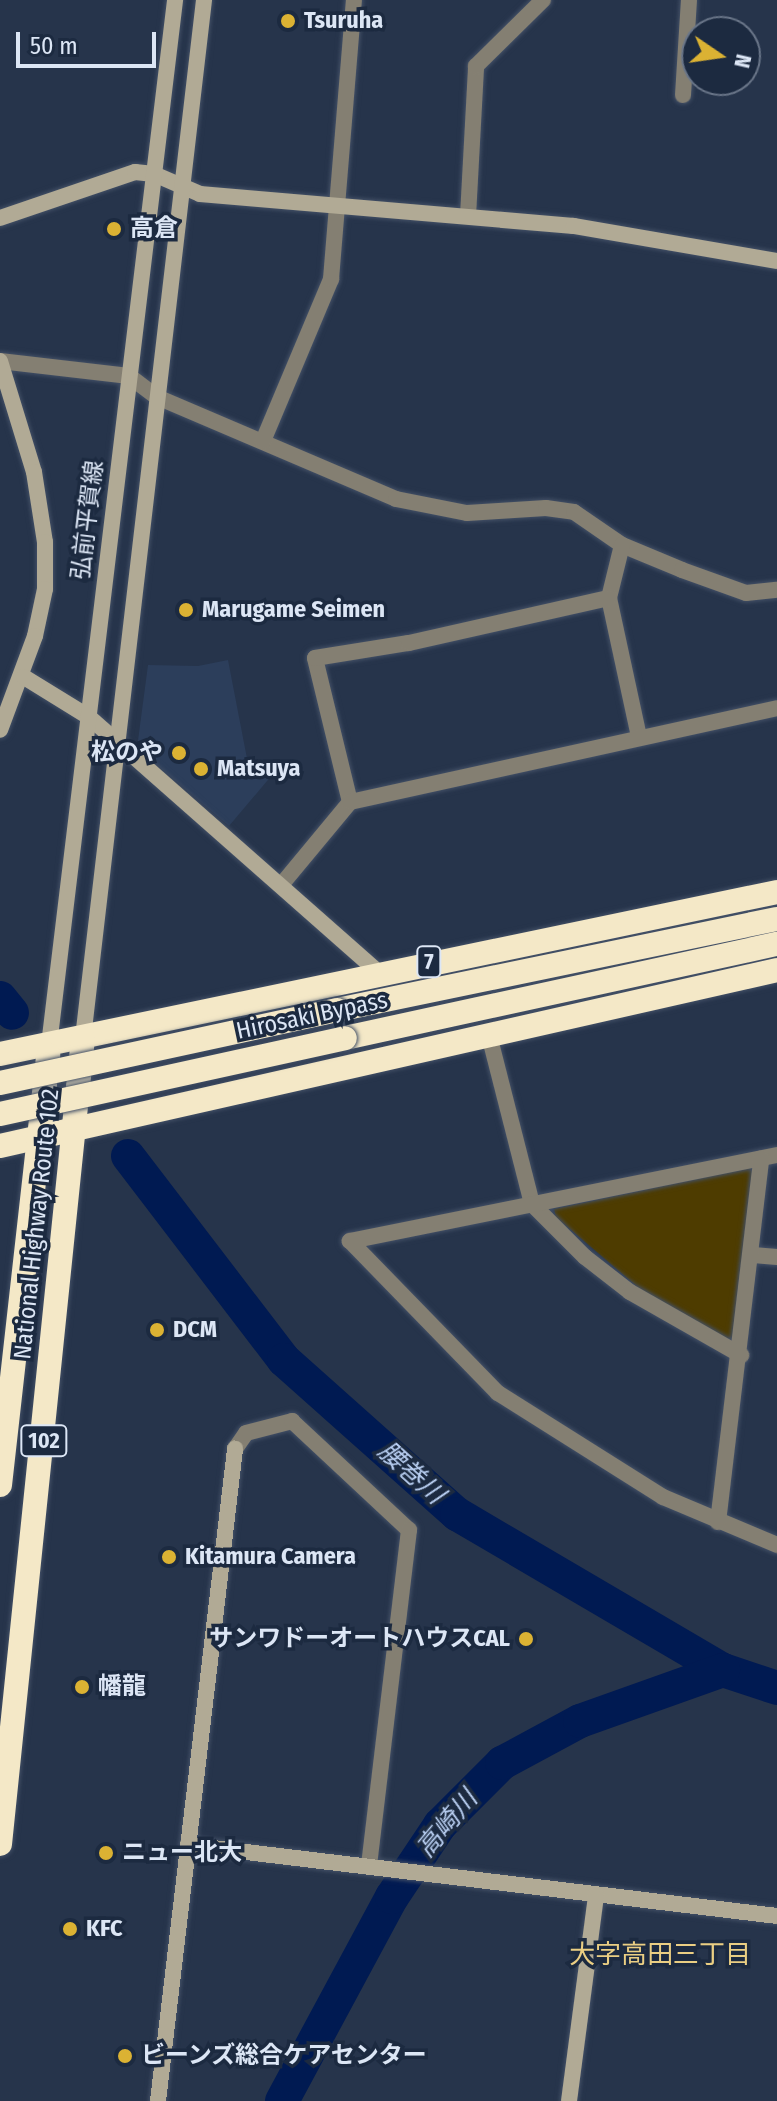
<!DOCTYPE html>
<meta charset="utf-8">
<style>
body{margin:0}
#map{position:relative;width:777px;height:2101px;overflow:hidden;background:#26344b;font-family:"Fira Sans Condensed","Noto Sans JP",sans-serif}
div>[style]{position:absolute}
.built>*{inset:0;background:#2c3e5b}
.green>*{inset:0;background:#4e3c00}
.river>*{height:34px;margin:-17px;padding:0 17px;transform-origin:17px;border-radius:17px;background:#001a52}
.roads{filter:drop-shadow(0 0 2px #435066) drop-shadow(0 0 2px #435066)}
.street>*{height:16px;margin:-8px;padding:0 8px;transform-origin:8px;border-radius:8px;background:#847f72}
.secondary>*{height:16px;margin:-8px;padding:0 8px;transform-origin:8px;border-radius:8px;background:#b1aa95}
.highway>*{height:24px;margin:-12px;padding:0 12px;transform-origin:12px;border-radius:12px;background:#f4e8c7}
.bridges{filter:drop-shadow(0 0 2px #435066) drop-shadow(0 0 2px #435066)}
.highway-bridge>*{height:24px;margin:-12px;padding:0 12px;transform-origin:12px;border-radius:12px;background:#f4e8c7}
.dots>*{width:22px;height:22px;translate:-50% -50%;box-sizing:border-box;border:4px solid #1c2a40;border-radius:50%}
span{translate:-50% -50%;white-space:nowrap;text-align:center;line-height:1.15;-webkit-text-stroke:7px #1c2a40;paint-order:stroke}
.shield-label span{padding:2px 6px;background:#1c2a40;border:2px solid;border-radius:6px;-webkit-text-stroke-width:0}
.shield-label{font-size:22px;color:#dce6f5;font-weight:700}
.poi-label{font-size:24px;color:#dce6f5;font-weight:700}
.left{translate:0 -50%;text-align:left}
.right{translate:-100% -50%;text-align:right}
.street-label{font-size:24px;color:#dce6f5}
.water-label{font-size:26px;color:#bad0f3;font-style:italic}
.neighbourhood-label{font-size:26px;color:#eace83}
.north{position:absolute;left:681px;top:16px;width:80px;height:80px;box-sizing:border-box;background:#1c2a40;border:2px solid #697588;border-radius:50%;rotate:103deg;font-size:22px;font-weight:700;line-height:32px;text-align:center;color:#dce6f5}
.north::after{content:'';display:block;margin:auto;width:28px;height:36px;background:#dbb233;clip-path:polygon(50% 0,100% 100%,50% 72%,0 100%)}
.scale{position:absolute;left:16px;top:32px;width:140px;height:36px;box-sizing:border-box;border:4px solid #dce6f5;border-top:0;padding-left:10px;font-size:24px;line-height:28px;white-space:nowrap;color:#dce6f5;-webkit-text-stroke:6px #1c2a40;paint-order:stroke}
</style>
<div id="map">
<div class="built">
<div style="clip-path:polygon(228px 660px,250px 774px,278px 768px,229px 826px,137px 748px,148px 665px,198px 666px)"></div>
</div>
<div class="green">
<div style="clip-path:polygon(755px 1167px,736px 1340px,728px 1345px,647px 1295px,556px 1217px,554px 1209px)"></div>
</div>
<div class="river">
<div style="left:0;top:998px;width:19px;rotate:51deg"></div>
<div style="left:128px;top:1156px;width:257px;rotate:52.6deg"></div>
<div style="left:284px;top:1360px;width:232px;rotate:41.7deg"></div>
<div style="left:457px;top:1514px;width:308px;rotate:30.4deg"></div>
<div style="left:723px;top:1670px;width:57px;rotate:18.4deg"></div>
<div style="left:282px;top:2101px;width:232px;rotate:-61.7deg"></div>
<div style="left:392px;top:1897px;width:87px;rotate:-56.3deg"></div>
<div style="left:440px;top:1825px;width:88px;rotate:-45deg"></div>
<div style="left:502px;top:1763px;width:89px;rotate:-28.3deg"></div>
<div style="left:580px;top:1721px;width:152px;rotate:-19.6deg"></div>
</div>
<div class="roads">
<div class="street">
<div style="left:683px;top:95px;width:95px;rotate:-86.4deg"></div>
<div style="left:468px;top:216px;width:150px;rotate:-86.9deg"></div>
<div style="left:476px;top:66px;width:94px;rotate:-44.6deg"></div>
<div style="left:0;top:361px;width:130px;rotate:6.6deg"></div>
<div style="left:129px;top:376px;width:35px;rotate:37deg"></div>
<div style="left:157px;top:397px;width:260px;rotate:23.1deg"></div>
<div style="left:396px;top:499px;width:72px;rotate:11.2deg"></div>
<div style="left:467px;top:513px;width:79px;rotate:-3.6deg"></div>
<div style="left:546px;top:508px;width:28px;rotate:8deg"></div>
<div style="left:574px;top:512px;width:58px;rotate:34.5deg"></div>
<div style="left:622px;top:545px;width:65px;rotate:22.6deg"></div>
<div style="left:682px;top:570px;width:68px;rotate:19.8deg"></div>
<div style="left:746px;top:593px;width:31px;rotate:-6deg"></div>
<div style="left:263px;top:441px;width:176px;rotate:-67.2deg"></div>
<div style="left:331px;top:279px;width:280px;rotate:-85.3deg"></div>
<div style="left:622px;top:545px;width:55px;rotate:103.8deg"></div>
<div style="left:609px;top:598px;width:142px;rotate:77.8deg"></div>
<div style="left:350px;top:802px;width:148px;rotate:-103.7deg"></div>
<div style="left:315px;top:658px;width:95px;rotate:-9.1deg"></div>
<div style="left:409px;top:643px;width:205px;rotate:-12.7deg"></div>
<div style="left:282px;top:884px;width:107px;rotate:-50.3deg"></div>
<div style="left:350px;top:802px;width:437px;rotate:-12.4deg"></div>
<div style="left:490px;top:1039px;width:170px;rotate:75.7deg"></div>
<div style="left:532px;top:1204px;width:75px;rotate:45deg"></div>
<div style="left:585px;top:1257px;width:57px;rotate:37.9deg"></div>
<div style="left:630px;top:1292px;width:128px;rotate:29.6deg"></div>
<div style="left:777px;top:1155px;width:436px;rotate:168.6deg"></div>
<div style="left:350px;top:1241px;width:212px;rotate:45.8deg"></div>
<div style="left:498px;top:1393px;width:195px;rotate:32.2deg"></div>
<div style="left:663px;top:1497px;width:124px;rotate:22.8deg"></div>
<div style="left:753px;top:1255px;width:24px;rotate:5deg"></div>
<div style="left:235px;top:1449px;width:19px;rotate:-55deg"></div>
<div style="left:246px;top:1433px;width:48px;rotate:-14.6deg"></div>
<div style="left:292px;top:1421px;width:160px;rotate:43deg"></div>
<div style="left:409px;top:1530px;width:339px;rotate:96.8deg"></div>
<div style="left:718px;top:1522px;width:366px;rotate:-83.2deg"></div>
</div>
<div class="secondary">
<div style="left:0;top:218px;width:143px;rotate:-18.8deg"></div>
<div style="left:135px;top:172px;width:19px;rotate:6deg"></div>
<div style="left:154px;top:174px;width:50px;rotate:23.5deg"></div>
<div style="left:200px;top:194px;width:375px;rotate:4.9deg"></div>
<div style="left:574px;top:226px;width:206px;rotate:9.8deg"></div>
<div style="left:0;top:361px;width:116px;rotate:73deg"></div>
<div style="left:34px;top:472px;width:71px;rotate:81.1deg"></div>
<div style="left:45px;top:542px;width:47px;rotate:90deg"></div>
<div style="left:45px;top:589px;width:48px;rotate:102deg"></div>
<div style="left:35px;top:636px;width:100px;rotate:110.4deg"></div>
<div style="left:24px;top:677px;width:76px;rotate:31.6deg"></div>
<div style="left:89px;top:717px;width:385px;rotate:41.4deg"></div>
<div style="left:83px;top:1038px;width:1045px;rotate:-83.35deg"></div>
<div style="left:49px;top:1045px;width:1053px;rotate:-83.12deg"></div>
<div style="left:188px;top:1845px;width:593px;rotate:6.87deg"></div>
<div style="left:158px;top:2101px;width:657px;rotate:-83.26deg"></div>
<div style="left:569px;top:2101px;width:208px;rotate:-82.5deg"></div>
</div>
<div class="highway">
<div style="left:337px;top:1010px;width:449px;rotate:-11.7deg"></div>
<div style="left:345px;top:1038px;width:442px;rotate:-12.3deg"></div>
<div style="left:0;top:1054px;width:794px;rotate:-11.78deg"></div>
<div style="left:0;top:1146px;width:797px;rotate:-12.76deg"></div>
<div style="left:0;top:1485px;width:433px;rotate:-83.6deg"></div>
<div style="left:0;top:1844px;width:810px;rotate:-84.12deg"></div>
</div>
</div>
<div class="bridges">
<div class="highway-bridge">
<div style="left:0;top:1083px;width:345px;rotate:-12.2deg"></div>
<div style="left:0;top:1114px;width:353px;rotate:-12.4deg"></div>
</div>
</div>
<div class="dots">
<div style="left:288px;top:21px;background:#dbb233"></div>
<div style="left:114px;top:229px;background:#dbb233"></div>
<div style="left:186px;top:610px;background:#dbb233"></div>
<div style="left:179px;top:753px;background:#dbb233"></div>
<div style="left:201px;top:769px;background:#dbb233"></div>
<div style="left:157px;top:1330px;background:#dbb233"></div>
<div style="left:169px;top:1557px;background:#dbb233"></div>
<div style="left:526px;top:1639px;background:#dbb233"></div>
<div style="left:82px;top:1687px;background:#dbb233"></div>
<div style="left:106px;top:1853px;background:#dbb233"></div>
<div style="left:70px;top:1929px;background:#dbb233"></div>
<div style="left:125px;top:2056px;background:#dbb233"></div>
</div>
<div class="shield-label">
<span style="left:429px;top:962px">7</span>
<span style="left:44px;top:1441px">102</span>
</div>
<div class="poi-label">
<span class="left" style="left:304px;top:21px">Tsuruha</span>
<span class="left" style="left:130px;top:229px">高倉</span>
<span class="left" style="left:202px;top:610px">Marugame Seimen</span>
<span class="right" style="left:163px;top:753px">松のや</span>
<span class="left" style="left:217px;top:769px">Matsuya</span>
<span class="left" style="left:173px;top:1330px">DCM</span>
<span class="left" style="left:185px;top:1557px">Kitamura Camera</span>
<span class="right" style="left:510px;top:1639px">サンワドーオートハウスCAL</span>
<span class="left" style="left:98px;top:1687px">幡龍</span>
<span class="left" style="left:122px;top:1853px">ニュー北大</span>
<span class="left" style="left:86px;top:1929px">KFC</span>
<span class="left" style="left:141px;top:2056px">ビーンズ総合ケアセンター</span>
</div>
<div class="street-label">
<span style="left:88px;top:520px;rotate:-83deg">弘前平賀線</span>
<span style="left:312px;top:1016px;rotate:-12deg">Hirosaki Bypass</span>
<span style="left:37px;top:1224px;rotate:-84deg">National Highway Route 102</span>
</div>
<div class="water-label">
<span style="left:411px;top:1473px;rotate:42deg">腰巻川</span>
<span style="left:447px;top:1824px;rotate:-50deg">高崎川</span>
</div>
<div class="neighbourhood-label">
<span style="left:660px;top:1955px">大字高田三丁目</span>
</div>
<div class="north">N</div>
<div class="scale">50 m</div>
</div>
